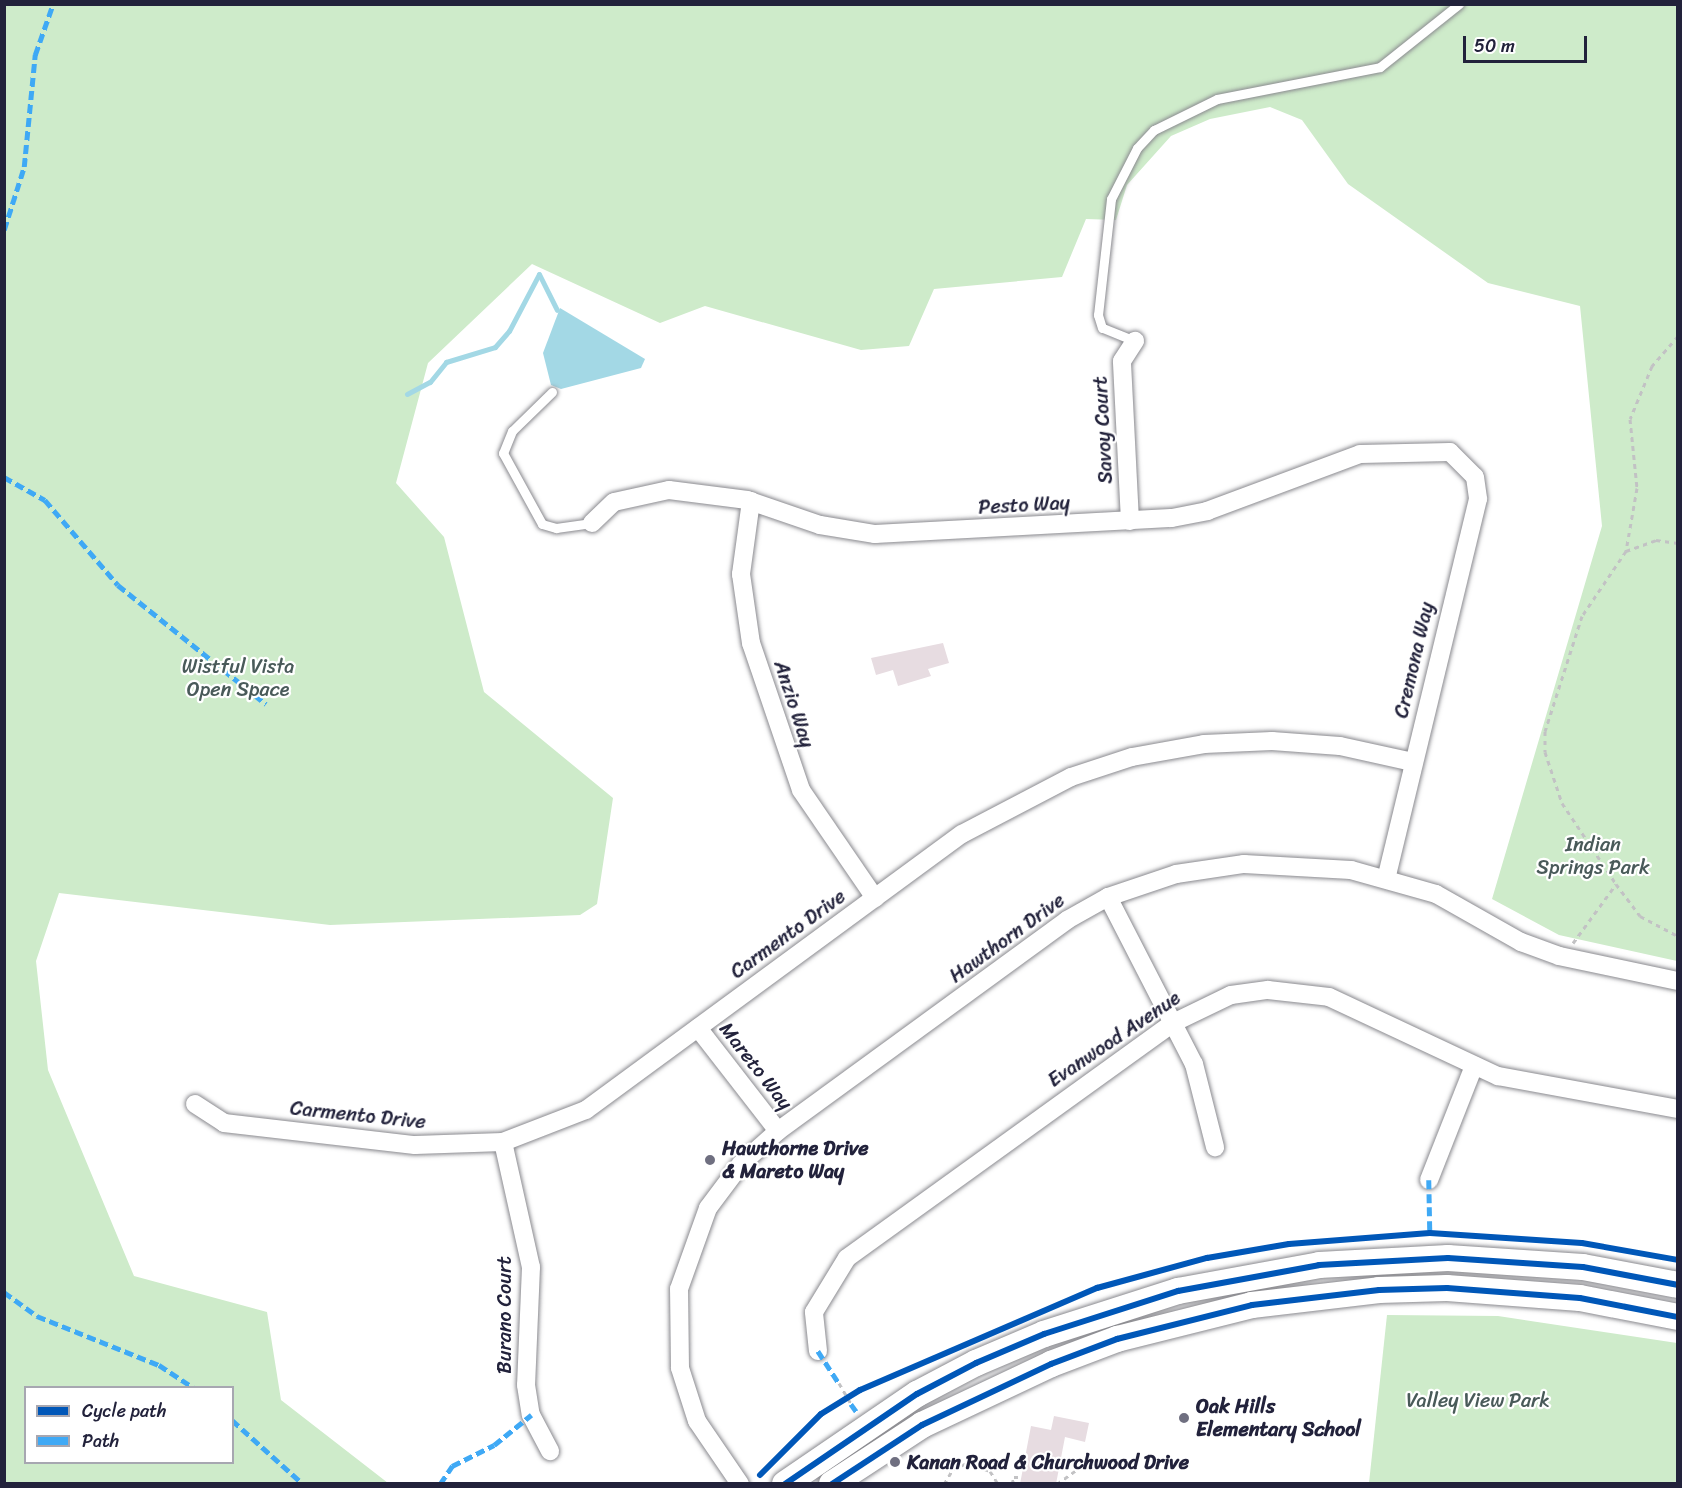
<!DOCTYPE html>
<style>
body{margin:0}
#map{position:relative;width:1682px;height:1488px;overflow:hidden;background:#fff;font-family:Sriracha,sans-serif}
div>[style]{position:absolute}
.green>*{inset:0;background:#ceebca}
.water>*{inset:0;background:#a3d8e5}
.stream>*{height:5px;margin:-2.5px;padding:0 2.5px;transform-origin:2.5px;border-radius:2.5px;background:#a3d8e5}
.building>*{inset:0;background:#e7dce1}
.path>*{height:3px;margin-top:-1.5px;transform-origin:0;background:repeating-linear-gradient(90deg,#c2c2c4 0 4.5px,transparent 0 9px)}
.roads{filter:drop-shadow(0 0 2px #8a8a8f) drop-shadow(0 0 2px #8a8a8f)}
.lane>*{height:9px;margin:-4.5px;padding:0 4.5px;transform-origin:4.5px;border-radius:4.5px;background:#fff}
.street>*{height:18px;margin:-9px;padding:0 9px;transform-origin:9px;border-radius:9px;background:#fff}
.secondary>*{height:26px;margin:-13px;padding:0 13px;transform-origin:13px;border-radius:13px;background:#fff}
.quiet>*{height:4.5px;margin-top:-2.25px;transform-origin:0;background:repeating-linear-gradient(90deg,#3fa9f5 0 9px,transparent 0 13.5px)}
.cycleway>*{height:6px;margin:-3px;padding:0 3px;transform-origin:3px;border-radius:3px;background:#0057b8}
.dots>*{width:16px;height:16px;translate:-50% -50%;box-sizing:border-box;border:3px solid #fff;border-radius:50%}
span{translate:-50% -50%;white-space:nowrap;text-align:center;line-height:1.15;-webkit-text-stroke:4.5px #fff;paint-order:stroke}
.street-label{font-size:20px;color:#22223b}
.park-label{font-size:20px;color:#495a59}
.poi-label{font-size:20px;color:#22223b;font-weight:700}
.left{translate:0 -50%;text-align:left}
.frame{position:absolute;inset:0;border:6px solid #22223b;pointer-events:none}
.legend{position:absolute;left:24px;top:1386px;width:210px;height:78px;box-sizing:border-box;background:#fff;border:2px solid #a7a7b1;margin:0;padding:8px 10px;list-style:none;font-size:18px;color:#22223b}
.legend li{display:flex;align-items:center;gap:12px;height:30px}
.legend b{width:30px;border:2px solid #a7a7b1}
.scale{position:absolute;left:1463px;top:36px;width:124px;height:27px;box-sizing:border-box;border:3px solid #22223b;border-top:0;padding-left:8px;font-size:18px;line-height:21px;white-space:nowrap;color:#22223b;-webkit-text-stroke:4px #fff;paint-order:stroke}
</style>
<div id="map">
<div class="green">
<div style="clip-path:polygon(evenodd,5px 5px,1677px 5px,1677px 961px,1559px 935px,1492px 899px,1602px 526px,1580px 306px,1488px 283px,1348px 184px,1302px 120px,1270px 107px,1210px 119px,1171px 136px,1127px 185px,1116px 220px,1086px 219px,1062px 277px,934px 289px,909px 346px,861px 350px,705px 306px,660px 323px,532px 264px,428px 363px,396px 483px,444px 537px,484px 692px,613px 798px,597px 904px,580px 915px,330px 925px,59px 893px,36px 961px,48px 1070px,134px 1276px,267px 1312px,281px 1400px,388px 1483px,5px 1484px,5px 5px,26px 1388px,232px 1388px,232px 1462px,26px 1462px,26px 1388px)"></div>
<div style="clip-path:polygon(1387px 1315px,1498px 1316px,1677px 1343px,1677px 1483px,1369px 1483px)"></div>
</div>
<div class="water">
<div style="clip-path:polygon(560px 308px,645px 359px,641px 368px,561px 389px,551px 385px,543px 353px)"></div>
</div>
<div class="stream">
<div style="left:407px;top:394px;width:26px;rotate:-28deg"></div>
<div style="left:430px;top:382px;width:26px;rotate:-51deg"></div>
<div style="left:446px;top:362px;width:51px;rotate:-17deg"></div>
<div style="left:495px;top:347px;width:21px;rotate:-49deg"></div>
<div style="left:509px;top:331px;width:64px;rotate:-62.2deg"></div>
<div style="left:539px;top:274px;width:40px;rotate:63.4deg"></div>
</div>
<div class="building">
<div style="clip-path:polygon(943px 643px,949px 663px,928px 669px,931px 676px,898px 686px,893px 670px,876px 675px,871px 658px)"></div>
<div style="clip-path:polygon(1054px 1416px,1089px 1423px,1085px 1442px,1065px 1437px,1056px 1484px,1020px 1484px,1031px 1426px,1051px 1430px)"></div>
</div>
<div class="path">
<div style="left:1678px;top:336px;width:40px;rotate:131deg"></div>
<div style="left:1652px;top:366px;width:57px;rotate:112.5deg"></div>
<div style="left:1630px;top:419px;width:69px;rotate:84.2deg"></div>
<div style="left:1637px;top:488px;width:64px;rotate:99.9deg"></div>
<div style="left:1626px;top:551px;width:32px;rotate:-20deg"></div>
<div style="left:1656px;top:540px;width:22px;rotate:8deg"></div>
<div style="left:1626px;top:551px;width:78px;rotate:124.1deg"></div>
<div style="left:1582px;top:616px;width:121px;rotate:107.8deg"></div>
<div style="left:1545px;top:731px;width:21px;rotate:90deg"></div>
<div style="left:1545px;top:752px;width:54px;rotate:71.6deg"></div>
<div style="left:1562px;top:803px;width:97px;rotate:56.3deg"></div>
<div style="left:1616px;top:884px;width:40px;rotate:53deg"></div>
<div style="left:1640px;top:916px;width:43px;rotate:27.8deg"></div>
<div style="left:1573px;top:943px;width:73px;rotate:-53.9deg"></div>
<div style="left:839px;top:1383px;width:24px;rotate:60deg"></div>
<div style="left:944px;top:1484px;width:17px;rotate:-59deg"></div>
<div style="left:953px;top:1469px;width:15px;rotate:-23deg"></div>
<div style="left:967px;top:1463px;width:24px;rotate:19deg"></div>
<div style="left:990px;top:1471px;width:15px;rotate:58deg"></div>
<div style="left:1012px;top:1484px;width:7px;rotate:-74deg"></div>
<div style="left:1014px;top:1477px;width:7px"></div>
<div style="left:1057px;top:1484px;width:27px;rotate:-36deg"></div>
</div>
<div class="roads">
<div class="lane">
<div style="left:1135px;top:341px;width:35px;rotate:-158deg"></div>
<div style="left:1102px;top:328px;width:14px;rotate:-107deg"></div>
<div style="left:1098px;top:315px;width:117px;rotate:-83.6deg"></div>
<div style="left:1111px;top:199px;width:57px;rotate:-63deg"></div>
<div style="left:1137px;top:148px;width:25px;rotate:-47deg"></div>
<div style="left:1154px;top:130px;width:70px;rotate:-26.2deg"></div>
<div style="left:1217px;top:99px;width:166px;rotate:-11.1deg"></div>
<div style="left:1380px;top:67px;width:101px;rotate:-38.6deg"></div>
<div style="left:552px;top:392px;width:56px;rotate:135.7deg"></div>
<div style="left:512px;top:431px;width:24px;rotate:112deg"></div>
<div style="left:503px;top:453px;width:81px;rotate:61.2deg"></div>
<div style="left:542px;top:524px;width:15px;rotate:16deg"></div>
<div style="left:556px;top:528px;width:36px;rotate:-8deg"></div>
</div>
<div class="street">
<div style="left:751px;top:501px;width:74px;rotate:97.8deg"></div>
<div style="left:741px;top:574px;width:70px;rotate:81.8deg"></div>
<div style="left:751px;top:643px;width:155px;rotate:71.2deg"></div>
<div style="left:801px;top:790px;width:131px;rotate:55.6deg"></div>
<div style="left:1130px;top:521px;width:160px;rotate:-92.9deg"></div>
<div style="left:1122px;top:361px;width:24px;rotate:-57deg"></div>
<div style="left:592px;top:523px;width:30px;rotate:-44deg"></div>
<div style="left:614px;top:502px;width:56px;rotate:-12.3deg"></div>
<div style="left:669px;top:490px;width:79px;rotate:7.3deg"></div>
<div style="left:747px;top:500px;width:77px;rotate:18.9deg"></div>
<div style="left:820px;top:525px;width:56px;rotate:9.3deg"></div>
<div style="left:875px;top:534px;width:297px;rotate:-3.1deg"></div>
<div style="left:1172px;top:518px;width:36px;rotate:-11deg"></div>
<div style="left:1207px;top:511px;width:163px;rotate:-20.4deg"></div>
<div style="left:1360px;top:454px;width:90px;rotate:-1.3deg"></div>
<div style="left:1450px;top:452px;width:35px;rotate:45deg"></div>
<div style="left:1475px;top:477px;width:22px;rotate:82deg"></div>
<div style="left:1478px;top:499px;width:391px;rotate:103.6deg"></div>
<div style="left:1108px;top:897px;width:188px;rotate:62.8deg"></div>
<div style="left:1194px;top:1064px;width:86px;rotate:75.8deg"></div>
<div style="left:698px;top:1028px;width:130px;rotate:52.2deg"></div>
<div style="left:195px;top:1104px;width:35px;rotate:33deg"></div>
<div style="left:224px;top:1123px;width:192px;rotate:6.6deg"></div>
<div style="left:415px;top:1145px;width:88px;rotate:-2deg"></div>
<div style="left:503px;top:1142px;width:89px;rotate:-21.1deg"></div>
<div style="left:586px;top:1110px;width:466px;rotate:-36.3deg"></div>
<div style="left:962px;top:834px;width:123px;rotate:-27.6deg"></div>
<div style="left:1071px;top:777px;width:64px;rotate:-18.2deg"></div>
<div style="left:1132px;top:757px;width:73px;rotate:-10.2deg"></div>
<div style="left:1204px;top:744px;width:68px;rotate:-2.5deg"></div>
<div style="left:1272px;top:741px;width:68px;rotate:4.2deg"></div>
<div style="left:1340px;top:746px;width:75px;rotate:12.4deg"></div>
<div style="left:503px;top:1142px;width:128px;rotate:77.4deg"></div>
<div style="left:531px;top:1267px;width:118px;rotate:92.4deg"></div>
<div style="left:526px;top:1385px;width:30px;rotate:81deg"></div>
<div style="left:531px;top:1415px;width:41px;rotate:62.2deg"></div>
<div style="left:1429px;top:1180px;width:123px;rotate:-68.5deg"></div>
<div style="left:818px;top:1351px;width:39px;rotate:-96deg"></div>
<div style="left:814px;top:1312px;width:63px;rotate:-58.6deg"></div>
<div style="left:847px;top:1258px;width:402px;rotate:-35.8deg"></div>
<div style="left:1173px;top:1023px;width:64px;rotate:-25.8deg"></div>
<div style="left:1231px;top:995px;width:37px;rotate:-8deg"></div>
<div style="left:1268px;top:990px;width:61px;rotate:6.5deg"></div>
<div style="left:1329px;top:997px;width:187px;rotate:25.1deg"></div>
<div style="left:1498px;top:1076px;width:183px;rotate:10.4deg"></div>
<div style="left:740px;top:1484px;width:76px;rotate:-124.3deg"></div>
<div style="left:697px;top:1421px;width:56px;rotate:-107.8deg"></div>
<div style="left:680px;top:1368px;width:79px;rotate:-90.7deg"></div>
<div style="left:679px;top:1289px;width:86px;rotate:-70.3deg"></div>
<div style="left:708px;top:1208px;width:55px;rotate:-53.1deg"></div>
<div style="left:741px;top:1164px;width:50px;rotate:-41.7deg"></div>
<div style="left:778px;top:1131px;width:358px;rotate:-36.1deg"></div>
<div style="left:1067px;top:920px;width:47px;rotate:-29.3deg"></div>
<div style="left:1108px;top:897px;width:72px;rotate:-18.7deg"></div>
<div style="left:1176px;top:874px;width:69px;rotate:-8.4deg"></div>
<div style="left:1244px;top:864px;width:107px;rotate:3.2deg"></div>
<div style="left:1351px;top:870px;width:88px;rotate:15.8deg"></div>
<div style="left:1436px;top:894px;width:98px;rotate:29.5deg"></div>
<div style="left:1521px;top:942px;width:40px;rotate:20.2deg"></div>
<div style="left:1559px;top:956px;width:122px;rotate:11.9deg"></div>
</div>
<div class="secondary">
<div style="left:785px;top:1484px;width:160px;rotate:-34.3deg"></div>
<div style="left:917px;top:1394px;width:67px;rotate:-27.7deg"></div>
<div style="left:976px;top:1363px;width:74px;rotate:-23.1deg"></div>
<div style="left:1044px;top:1334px;width:141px;rotate:-17.8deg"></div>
<div style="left:1178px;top:1291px;width:143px;rotate:-10.4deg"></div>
<div style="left:1319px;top:1265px;width:129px;rotate:-3.1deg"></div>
<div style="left:1448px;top:1258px;width:135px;rotate:3.8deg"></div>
<div style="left:1583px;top:1267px;width:97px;rotate:10.7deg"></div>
<div style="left:832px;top:1484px;width:108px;rotate:-33.2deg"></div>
<div style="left:922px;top:1425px;width:143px;rotate:-25.3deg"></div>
<div style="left:1051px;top:1364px;width:71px;rotate:-20.7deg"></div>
<div style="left:1117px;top:1339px;width:139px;rotate:-14.1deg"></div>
<div style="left:1252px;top:1305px;width:128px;rotate:-6.7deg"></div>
<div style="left:1379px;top:1290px;width:68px;rotate:-1.7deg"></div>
<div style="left:1447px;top:1288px;width:133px;rotate:4.3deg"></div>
<div style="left:1580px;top:1298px;width:100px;rotate:11deg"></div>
</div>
</div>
<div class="quiet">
<div style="left:4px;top:230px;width:66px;rotate:-72.4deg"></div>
<div style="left:24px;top:167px;width:113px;rotate:-84.4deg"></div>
<div style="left:35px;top:55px;width:54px;rotate:-70.6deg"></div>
<div style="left:4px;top:477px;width:47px;rotate:29.3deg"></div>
<div style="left:45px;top:500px;width:112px;rotate:49.3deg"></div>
<div style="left:118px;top:585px;width:190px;rotate:38.8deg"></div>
<div style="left:1429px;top:1180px;width:53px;rotate:88.9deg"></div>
<div style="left:4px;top:1292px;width:41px;rotate:36deg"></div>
<div style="left:37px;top:1316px;width:131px;rotate:21.9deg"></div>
<div style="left:159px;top:1365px;width:42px;rotate:33.3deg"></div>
<div style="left:818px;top:1351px;width:38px;rotate:57deg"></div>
<div style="left:851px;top:1404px;width:9px;rotate:54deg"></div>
<div style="left:232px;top:1420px;width:96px;rotate:42deg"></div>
<div style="left:440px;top:1484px;width:22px;rotate:-56deg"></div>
<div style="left:452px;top:1466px;width:47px;rotate:-26.6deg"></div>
<div style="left:494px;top:1445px;width:48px;rotate:-39deg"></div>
</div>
<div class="cycleway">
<div style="left:760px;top:1475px;width:86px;rotate:-45deg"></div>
<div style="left:821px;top:1414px;width:46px;rotate:-31.6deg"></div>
<div style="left:860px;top:1390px;width:258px;rotate:-23.3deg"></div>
<div style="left:1097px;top:1288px;width:114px;rotate:-15.3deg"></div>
<div style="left:1207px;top:1258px;width:83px;rotate:-9.7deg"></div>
<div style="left:1289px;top:1244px;width:141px;rotate:-4.5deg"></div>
<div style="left:1430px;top:1233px;width:152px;rotate:3.8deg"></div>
<div style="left:1582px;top:1243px;width:97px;rotate:10deg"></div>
<div style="left:785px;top:1484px;width:160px;rotate:-34.3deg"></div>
<div style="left:917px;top:1394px;width:67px;rotate:-27.7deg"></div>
<div style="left:976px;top:1363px;width:74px;rotate:-23.1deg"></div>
<div style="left:1044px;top:1334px;width:141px;rotate:-17.8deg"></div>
<div style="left:1178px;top:1291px;width:143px;rotate:-10.4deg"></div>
<div style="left:1319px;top:1265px;width:129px;rotate:-3.1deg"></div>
<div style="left:1448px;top:1258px;width:135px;rotate:3.8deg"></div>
<div style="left:1583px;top:1267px;width:97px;rotate:10.7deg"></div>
<div style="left:832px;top:1484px;width:108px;rotate:-33.2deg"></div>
<div style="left:922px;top:1425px;width:143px;rotate:-25.3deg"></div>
<div style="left:1051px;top:1364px;width:71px;rotate:-20.7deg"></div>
<div style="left:1117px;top:1339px;width:139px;rotate:-14.1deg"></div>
<div style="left:1252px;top:1305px;width:128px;rotate:-6.7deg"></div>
<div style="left:1379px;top:1290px;width:68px;rotate:-1.7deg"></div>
<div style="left:1447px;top:1288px;width:133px;rotate:4.3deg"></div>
<div style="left:1580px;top:1298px;width:100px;rotate:11deg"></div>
</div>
<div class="dots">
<div style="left:710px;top:1160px;background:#6f6f80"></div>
<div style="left:1184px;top:1418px;background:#6f6f80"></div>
<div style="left:895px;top:1462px;background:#6f6f80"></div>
</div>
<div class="street-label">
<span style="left:1103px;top:430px;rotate:-93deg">Savoy Court</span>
<span style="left:1024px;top:505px;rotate:-3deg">Pesto Way</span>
<span style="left:1414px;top:660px;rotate:-77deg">Cremona Way</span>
<span style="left:794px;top:704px;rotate:72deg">Anzio Way</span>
<span style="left:788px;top:934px;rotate:-36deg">Carmento Drive</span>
<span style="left:1007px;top:938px;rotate:-36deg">Hawthorn Drive</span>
<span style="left:1114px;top:1039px;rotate:-34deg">Evanwood Avenue</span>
<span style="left:756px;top:1066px;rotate:52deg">Mareto Way</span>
<span style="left:358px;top:1115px;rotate:6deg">Carmento Drive</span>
<span style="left:504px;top:1315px;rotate:-90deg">Burano Court</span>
</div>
<div class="park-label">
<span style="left:238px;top:678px">Wistful Vista<br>Open Space</span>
<span style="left:1593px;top:856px">Indian<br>Springs Park</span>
<span style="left:1478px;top:1400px">Valley View Park</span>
</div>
<div class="poi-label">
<span class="left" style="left:722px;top:1160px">Hawthorne Drive<br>&amp; Mareto Way</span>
<span class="left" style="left:1196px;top:1418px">Oak Hills<br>Elementary School</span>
<span class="left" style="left:907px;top:1462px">Kanan Road &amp; Churchwood Drive</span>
</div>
<div class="frame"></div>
<ul class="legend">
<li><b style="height:8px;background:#0057b8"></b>Cycle path</li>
<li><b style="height:8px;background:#3fa9f5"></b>Path</li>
</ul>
<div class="scale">50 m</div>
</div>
